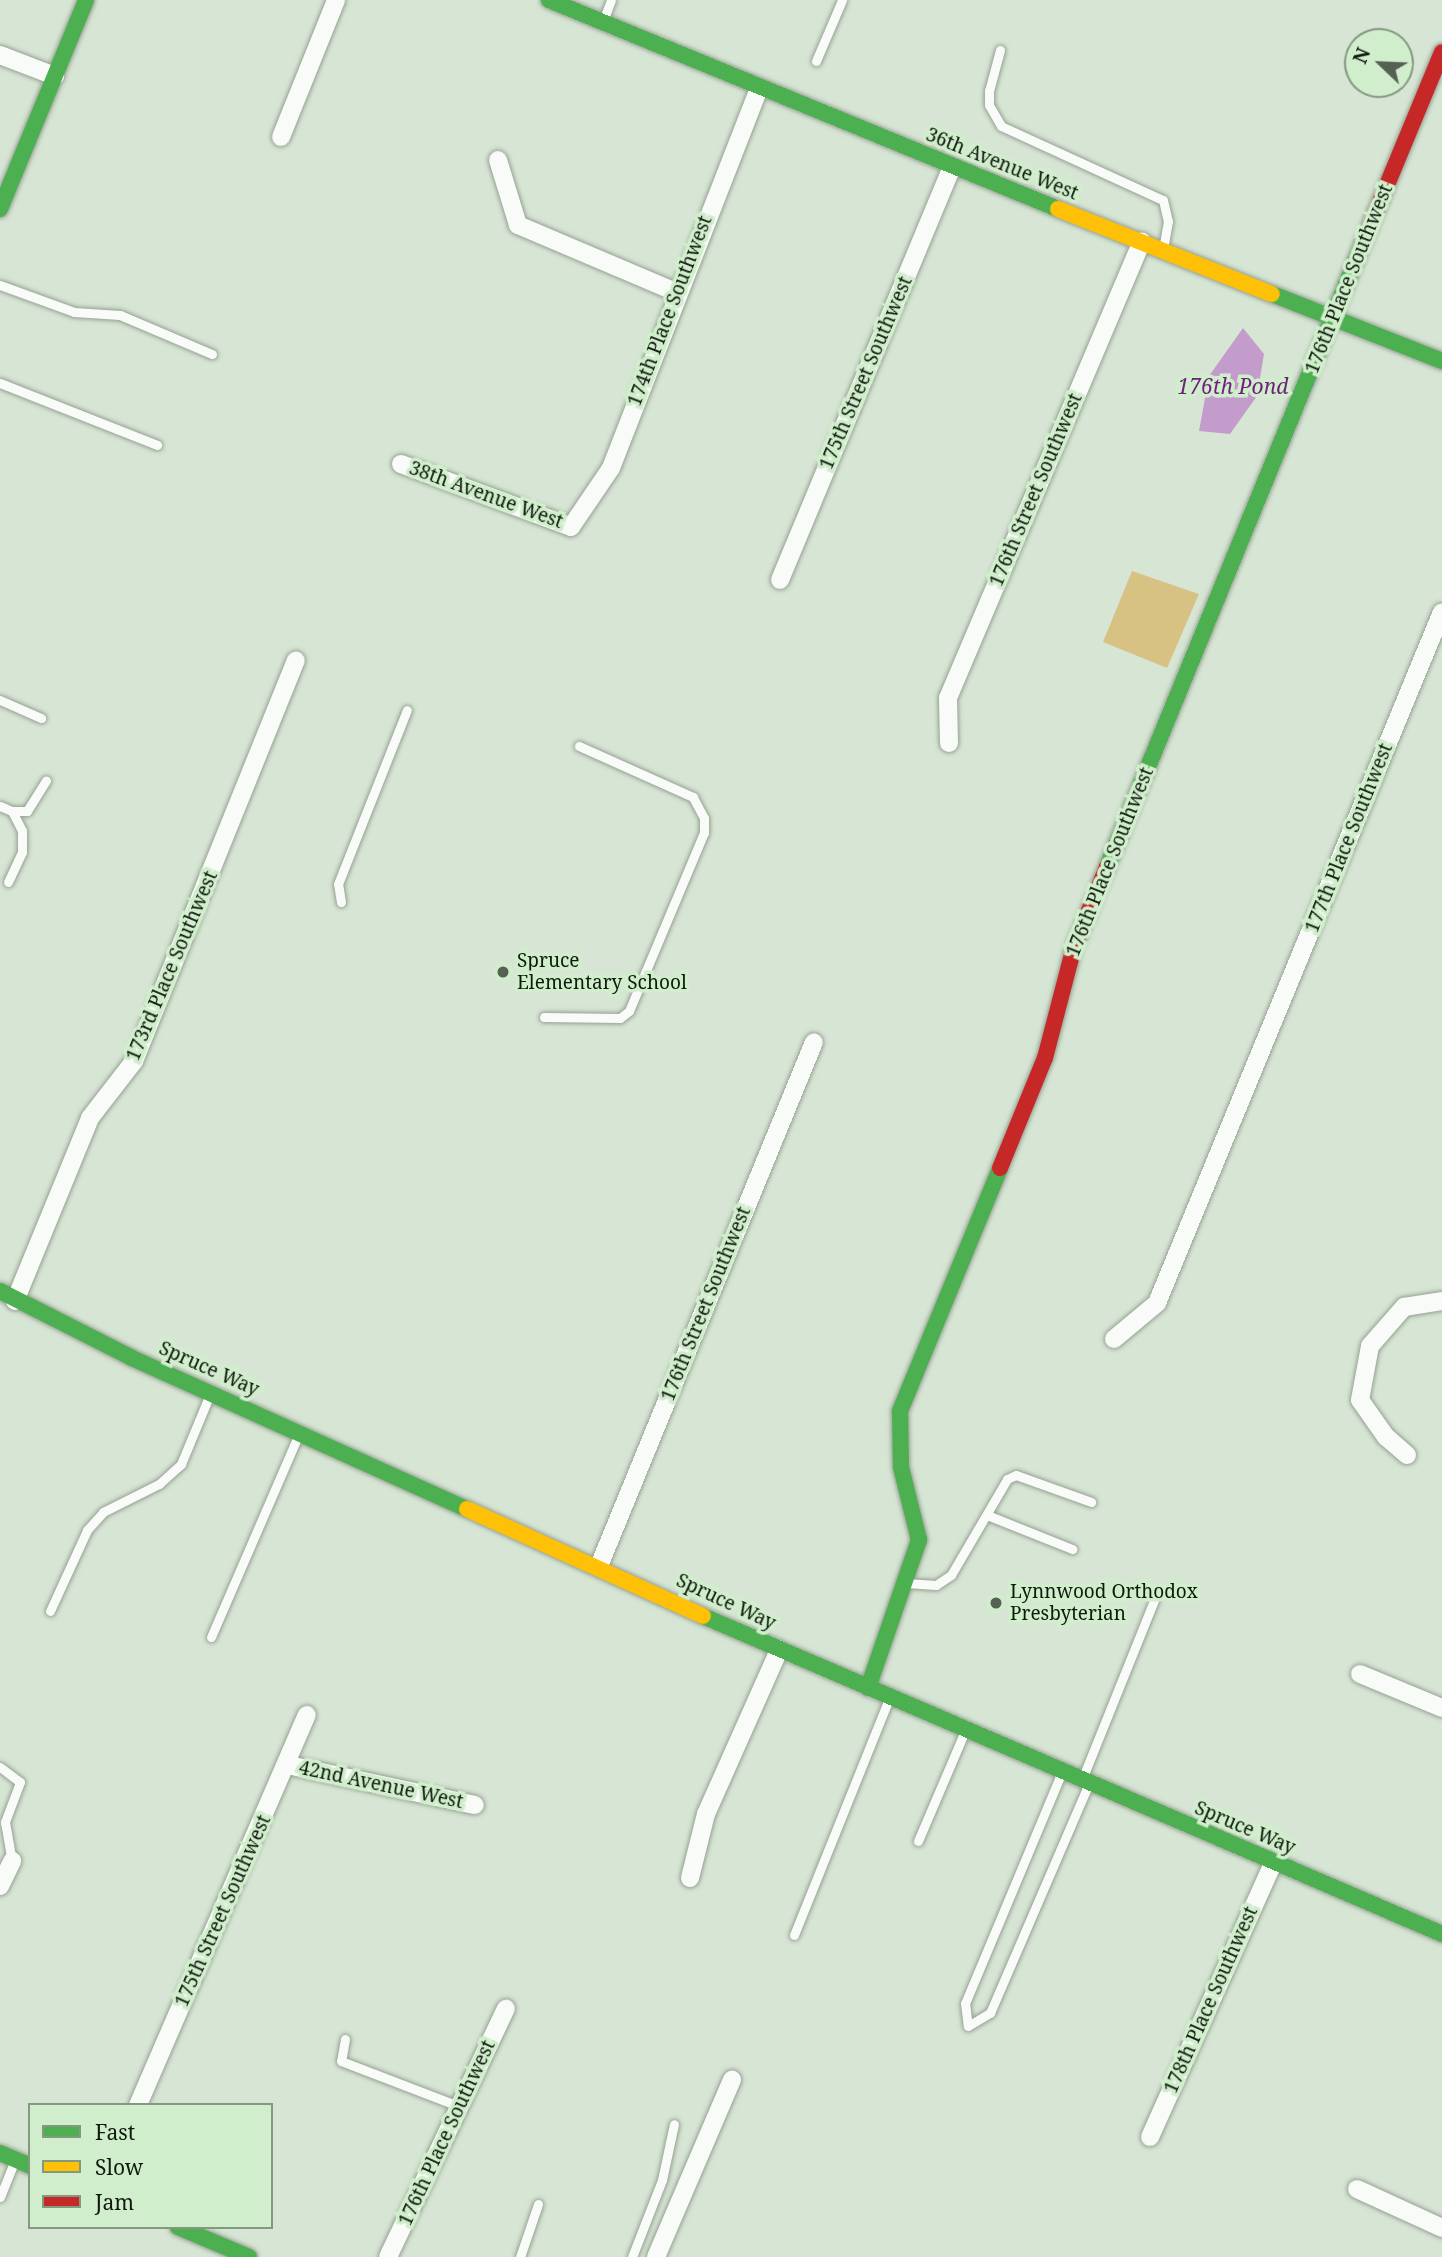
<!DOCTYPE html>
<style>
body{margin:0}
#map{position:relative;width:1442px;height:2257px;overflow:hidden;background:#d7e6d4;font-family:"Noto Serif",serif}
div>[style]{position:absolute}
.forest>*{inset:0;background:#d7c284}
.water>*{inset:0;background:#c49ccc}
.roads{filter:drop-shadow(0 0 2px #96a194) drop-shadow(0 0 2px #96a194)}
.lane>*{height:9px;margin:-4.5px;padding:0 4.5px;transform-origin:4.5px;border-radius:4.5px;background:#f9fbf9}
.street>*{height:18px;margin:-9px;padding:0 9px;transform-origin:9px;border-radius:9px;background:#f9fbf9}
.fast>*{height:16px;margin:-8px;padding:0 8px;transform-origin:8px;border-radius:8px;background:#4caf50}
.slow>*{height:16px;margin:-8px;padding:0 8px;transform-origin:8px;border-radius:8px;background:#ffc107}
.jam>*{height:16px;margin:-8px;padding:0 8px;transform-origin:8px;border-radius:8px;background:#c62828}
.dots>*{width:19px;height:19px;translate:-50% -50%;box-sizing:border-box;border:4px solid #d1eecc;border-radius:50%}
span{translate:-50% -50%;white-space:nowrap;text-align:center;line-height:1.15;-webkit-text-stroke:7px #d1eecc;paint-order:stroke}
.street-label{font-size:19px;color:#0f190e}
.poi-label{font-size:19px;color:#0f190e}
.left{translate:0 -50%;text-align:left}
.water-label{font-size:21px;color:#6f217c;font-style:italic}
.legend{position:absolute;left:28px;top:2103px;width:245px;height:126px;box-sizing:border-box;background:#d1eecc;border:2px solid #839980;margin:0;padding:9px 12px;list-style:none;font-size:21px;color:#0f190e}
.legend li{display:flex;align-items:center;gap:14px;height:35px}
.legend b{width:35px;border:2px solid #839980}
.north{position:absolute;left:1344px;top:28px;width:70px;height:70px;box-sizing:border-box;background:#d1eecc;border:2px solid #839980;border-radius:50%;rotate:293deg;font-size:19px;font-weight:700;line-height:28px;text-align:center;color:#0f190e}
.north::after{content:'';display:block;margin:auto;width:24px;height:32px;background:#556153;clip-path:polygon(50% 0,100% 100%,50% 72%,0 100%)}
</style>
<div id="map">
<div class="forest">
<div style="clip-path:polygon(1132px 571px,1199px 594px,1167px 668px,1103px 642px)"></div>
</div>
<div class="water">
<div style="clip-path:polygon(1243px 328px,1264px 354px,1257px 396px,1230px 434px,1199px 431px,1209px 376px)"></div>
</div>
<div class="roads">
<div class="lane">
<div style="left:603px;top:21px;width:22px;rotate:-69deg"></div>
<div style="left:1000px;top:50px;width:42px;rotate:105deg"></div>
<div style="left:989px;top:91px;width:14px;rotate:90deg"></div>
<div style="left:989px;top:105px;width:24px;rotate:60deg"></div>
<div style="left:1001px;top:126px;width:178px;rotate:24.6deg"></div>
<div style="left:1163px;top:200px;width:22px;rotate:77deg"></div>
<div style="left:1168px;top:221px;width:27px;rotate:100deg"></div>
<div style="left:816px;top:61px;width:66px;rotate:-66.9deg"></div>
<div style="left:0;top:285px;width:79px;rotate:20deg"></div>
<div style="left:74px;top:312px;width:46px;rotate:3.7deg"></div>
<div style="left:120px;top:315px;width:100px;rotate:23deg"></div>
<div style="left:0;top:383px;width:169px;rotate:21.5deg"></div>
<div style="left:0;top:700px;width:45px;rotate:23.7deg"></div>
<div style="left:0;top:806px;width:13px;rotate:23deg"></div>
<div style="left:12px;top:811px;width:22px;rotate:63deg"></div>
<div style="left:22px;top:831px;width:21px;rotate:90deg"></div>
<div style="left:22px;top:852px;width:33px;rotate:115deg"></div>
<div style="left:12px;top:811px;width:15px"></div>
<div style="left:27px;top:811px;width:36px;rotate:-58deg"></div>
<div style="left:341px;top:902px;width:18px;rotate:-99deg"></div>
<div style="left:338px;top:884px;width:187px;rotate:-68.4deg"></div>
<div style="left:544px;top:1017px;width:76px;rotate:0.8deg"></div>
<div style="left:620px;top:1018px;width:11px;rotate:-38deg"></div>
<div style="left:629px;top:1011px;width:193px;rotate:-67.2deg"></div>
<div style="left:704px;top:833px;width:15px;rotate:-90deg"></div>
<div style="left:704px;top:818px;width:24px;rotate:-118deg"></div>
<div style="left:693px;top:797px;width:125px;rotate:-155.9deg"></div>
<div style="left:987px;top:1515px;width:92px;rotate:21.8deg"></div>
<div style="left:906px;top:1583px;width:30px;rotate:4deg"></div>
<div style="left:936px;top:1585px;width:18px;rotate:-34deg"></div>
<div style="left:951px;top:1575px;width:111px;rotate:-59.7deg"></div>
<div style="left:1007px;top:1479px;width:10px;rotate:-24deg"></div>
<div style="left:1016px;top:1475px;width:80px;rotate:19.8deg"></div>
<div style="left:50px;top:1611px;width:89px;rotate:-65.4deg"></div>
<div style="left:87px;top:1530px;width:24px;rotate:-48deg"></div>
<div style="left:103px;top:1512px;width:63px;rotate:-26.6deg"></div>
<div style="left:159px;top:1484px;width:30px;rotate:-42deg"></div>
<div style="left:181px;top:1464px;width:76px;rotate:-67.5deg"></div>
<div style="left:211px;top:1637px;width:219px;rotate:-66.6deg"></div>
<div style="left:0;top:1767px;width:25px;rotate:37deg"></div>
<div style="left:20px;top:1782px;width:43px;rotate:110.6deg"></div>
<div style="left:5px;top:1822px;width:40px;rotate:80deg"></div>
<div style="left:1061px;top:1774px;width:248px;rotate:112.7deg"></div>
<div style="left:965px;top:2003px;width:23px;rotate:83deg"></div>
<div style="left:968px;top:2026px;width:26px;rotate:-31deg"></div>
<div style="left:990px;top:2013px;width:248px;rotate:-66.7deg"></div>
<div style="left:1083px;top:1777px;width:191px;rotate:-68.1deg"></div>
<div style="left:918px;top:1841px;width:117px;rotate:-66.9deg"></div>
<div style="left:794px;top:1935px;width:254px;rotate:-68.1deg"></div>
<div style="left:345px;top:2039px;width:22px;rotate:100deg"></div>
<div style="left:341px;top:2061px;width:125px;rotate:21deg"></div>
<div style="left:0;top:2197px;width:40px;rotate:-68deg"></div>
<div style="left:520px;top:2257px;width:56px;rotate:-71.2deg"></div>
<div style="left:632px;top:2257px;width:83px;rotate:-68.7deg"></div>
<div style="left:662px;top:2180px;width:57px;rotate:-77.9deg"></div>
</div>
<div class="street">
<div style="left:0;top:55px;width:59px;rotate:20.9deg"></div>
<div style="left:281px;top:137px;width:148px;rotate:-68.1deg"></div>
<div style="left:498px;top:160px;width:68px;rotate:72.9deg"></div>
<div style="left:518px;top:225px;width:172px;rotate:23deg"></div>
<div style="left:401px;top:464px;width:181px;rotate:20.3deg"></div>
<div style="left:571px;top:527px;width:71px;rotate:-55.9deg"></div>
<div style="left:611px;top:468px;width:408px;rotate:-68.7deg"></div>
<div style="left:780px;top:580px;width:447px;rotate:-67.4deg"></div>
<div style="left:949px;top:743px;width:45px;rotate:-91.3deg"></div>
<div style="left:948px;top:698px;width:496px;rotate:-67deg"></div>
<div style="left:15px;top:1301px;width:198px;rotate:-67.7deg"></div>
<div style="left:90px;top:1118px;width:72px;rotate:-52.3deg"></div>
<div style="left:134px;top:1061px;width:432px;rotate:-68deg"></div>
<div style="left:1114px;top:1339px;width:56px;rotate:-39.9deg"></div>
<div style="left:1157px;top:1303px;width:747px;rotate:-67.59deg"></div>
<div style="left:1407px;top:1455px;width:28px;rotate:-139deg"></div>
<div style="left:1386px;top:1437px;width:45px;rotate:-125.1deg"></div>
<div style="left:1360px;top:1400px;width:55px;rotate:-79.5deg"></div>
<div style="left:1370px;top:1346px;width:52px;rotate:-48.9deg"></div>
<div style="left:1404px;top:1307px;width:38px;rotate:-9deg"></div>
<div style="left:599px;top:1566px;width:566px;rotate:-67.69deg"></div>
<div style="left:1360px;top:1674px;width:89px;rotate:22.5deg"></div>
<div style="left:288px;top:1765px;width:191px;rotate:12.1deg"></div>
<div style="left:690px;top:1878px;width:66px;rotate:-76deg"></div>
<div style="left:706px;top:1814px;width:180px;rotate:-66deg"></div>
<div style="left:0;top:1886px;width:28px;rotate:-64deg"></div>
<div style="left:138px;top:2105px;width:425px;rotate:-66.6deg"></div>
<div style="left:1150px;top:2137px;width:300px;rotate:-65.8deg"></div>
<div style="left:1357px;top:2189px;width:94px;rotate:24.6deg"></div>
<div style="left:388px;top:2257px;width:275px;rotate:-64.6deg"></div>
<div style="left:656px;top:2257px;width:193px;rotate:-66.8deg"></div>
</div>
<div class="fast">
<div style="left:549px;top:0;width:550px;rotate:22.32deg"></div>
<div style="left:0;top:209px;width:226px;rotate:-67.6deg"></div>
<div style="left:1272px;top:294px;width:183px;rotate:21.5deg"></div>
<div style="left:1107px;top:867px;width:680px;rotate:-67.7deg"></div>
<div style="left:0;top:1291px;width:148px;rotate:26.9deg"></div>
<div style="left:132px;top:1358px;width:367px;rotate:24.3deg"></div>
<div style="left:703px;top:1616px;width:805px;rotate:23.28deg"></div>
<div style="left:868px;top:1688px;width:157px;rotate:-71deg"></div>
<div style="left:919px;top:1540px;width:75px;rotate:-103.9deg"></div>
<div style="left:901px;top:1467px;width:56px;rotate:-91deg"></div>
<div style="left:900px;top:1411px;width:263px;rotate:-67.6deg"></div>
<div style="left:0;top:2153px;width:33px;rotate:23deg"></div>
<div style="left:178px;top:2227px;width:77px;rotate:22.9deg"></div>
</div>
<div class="slow">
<div style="left:1058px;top:209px;width:230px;rotate:21.7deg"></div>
<div style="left:467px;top:1509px;width:259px;rotate:24.4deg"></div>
</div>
<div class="jam">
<div style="left:1365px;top:238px;width:201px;rotate:-67.5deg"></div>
<div style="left:1000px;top:1168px;width:119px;rotate:-67.8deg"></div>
<div style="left:1045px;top:1058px;width:115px;rotate:-75.4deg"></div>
<div style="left:1074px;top:947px;width:87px;rotate:-67.6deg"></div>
</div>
</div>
<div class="dots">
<div style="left:503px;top:972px;background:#556153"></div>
<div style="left:996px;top:1603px;background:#556153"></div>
</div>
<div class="street-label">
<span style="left:1002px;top:164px;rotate:22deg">36th Avenue West</span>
<span style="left:1349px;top:279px;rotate:-68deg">176th Place Southwest</span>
<span style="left:670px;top:311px;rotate:-69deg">174th Place Southwest</span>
<span style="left:866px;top:373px;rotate:-67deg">175th Street Southwest</span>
<span style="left:1036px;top:490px;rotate:-67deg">176th Street Southwest</span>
<span style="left:486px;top:495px;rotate:20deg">38th Avenue West</span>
<span style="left:1349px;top:838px;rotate:-68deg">177th Place Southwest</span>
<span style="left:1110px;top:862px;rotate:-68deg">176th Place Southwest</span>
<span style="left:172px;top:966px;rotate:-67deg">173rd Place Southwest</span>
<span style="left:706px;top:1304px;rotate:-68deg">176th Street Southwest</span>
<span style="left:209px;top:1369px;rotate:24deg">Spruce Way</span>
<span style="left:726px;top:1602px;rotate:25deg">Spruce Way</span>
<span style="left:381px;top:1785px;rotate:12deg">42nd Avenue West</span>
<span style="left:1245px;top:1828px;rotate:23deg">Spruce Way</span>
<span style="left:223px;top:1911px;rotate:-66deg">175th Street Southwest</span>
<span style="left:1211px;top:2000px;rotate:-66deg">178th Place Southwest</span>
<span style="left:447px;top:2133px;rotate:-65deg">176th Place Southwest</span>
</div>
<div class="poi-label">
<span class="left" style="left:517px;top:972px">Spruce<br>Elementary School</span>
<span class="left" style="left:1010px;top:1603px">Lynnwood Orthodox<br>Presbyterian</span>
</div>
<div class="water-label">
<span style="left:1233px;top:386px">176th Pond</span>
</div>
<ul class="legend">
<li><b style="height:9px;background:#4caf50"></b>Fast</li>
<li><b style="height:9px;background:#ffc107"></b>Slow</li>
<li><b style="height:9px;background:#c62828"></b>Jam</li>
</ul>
<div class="north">N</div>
</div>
